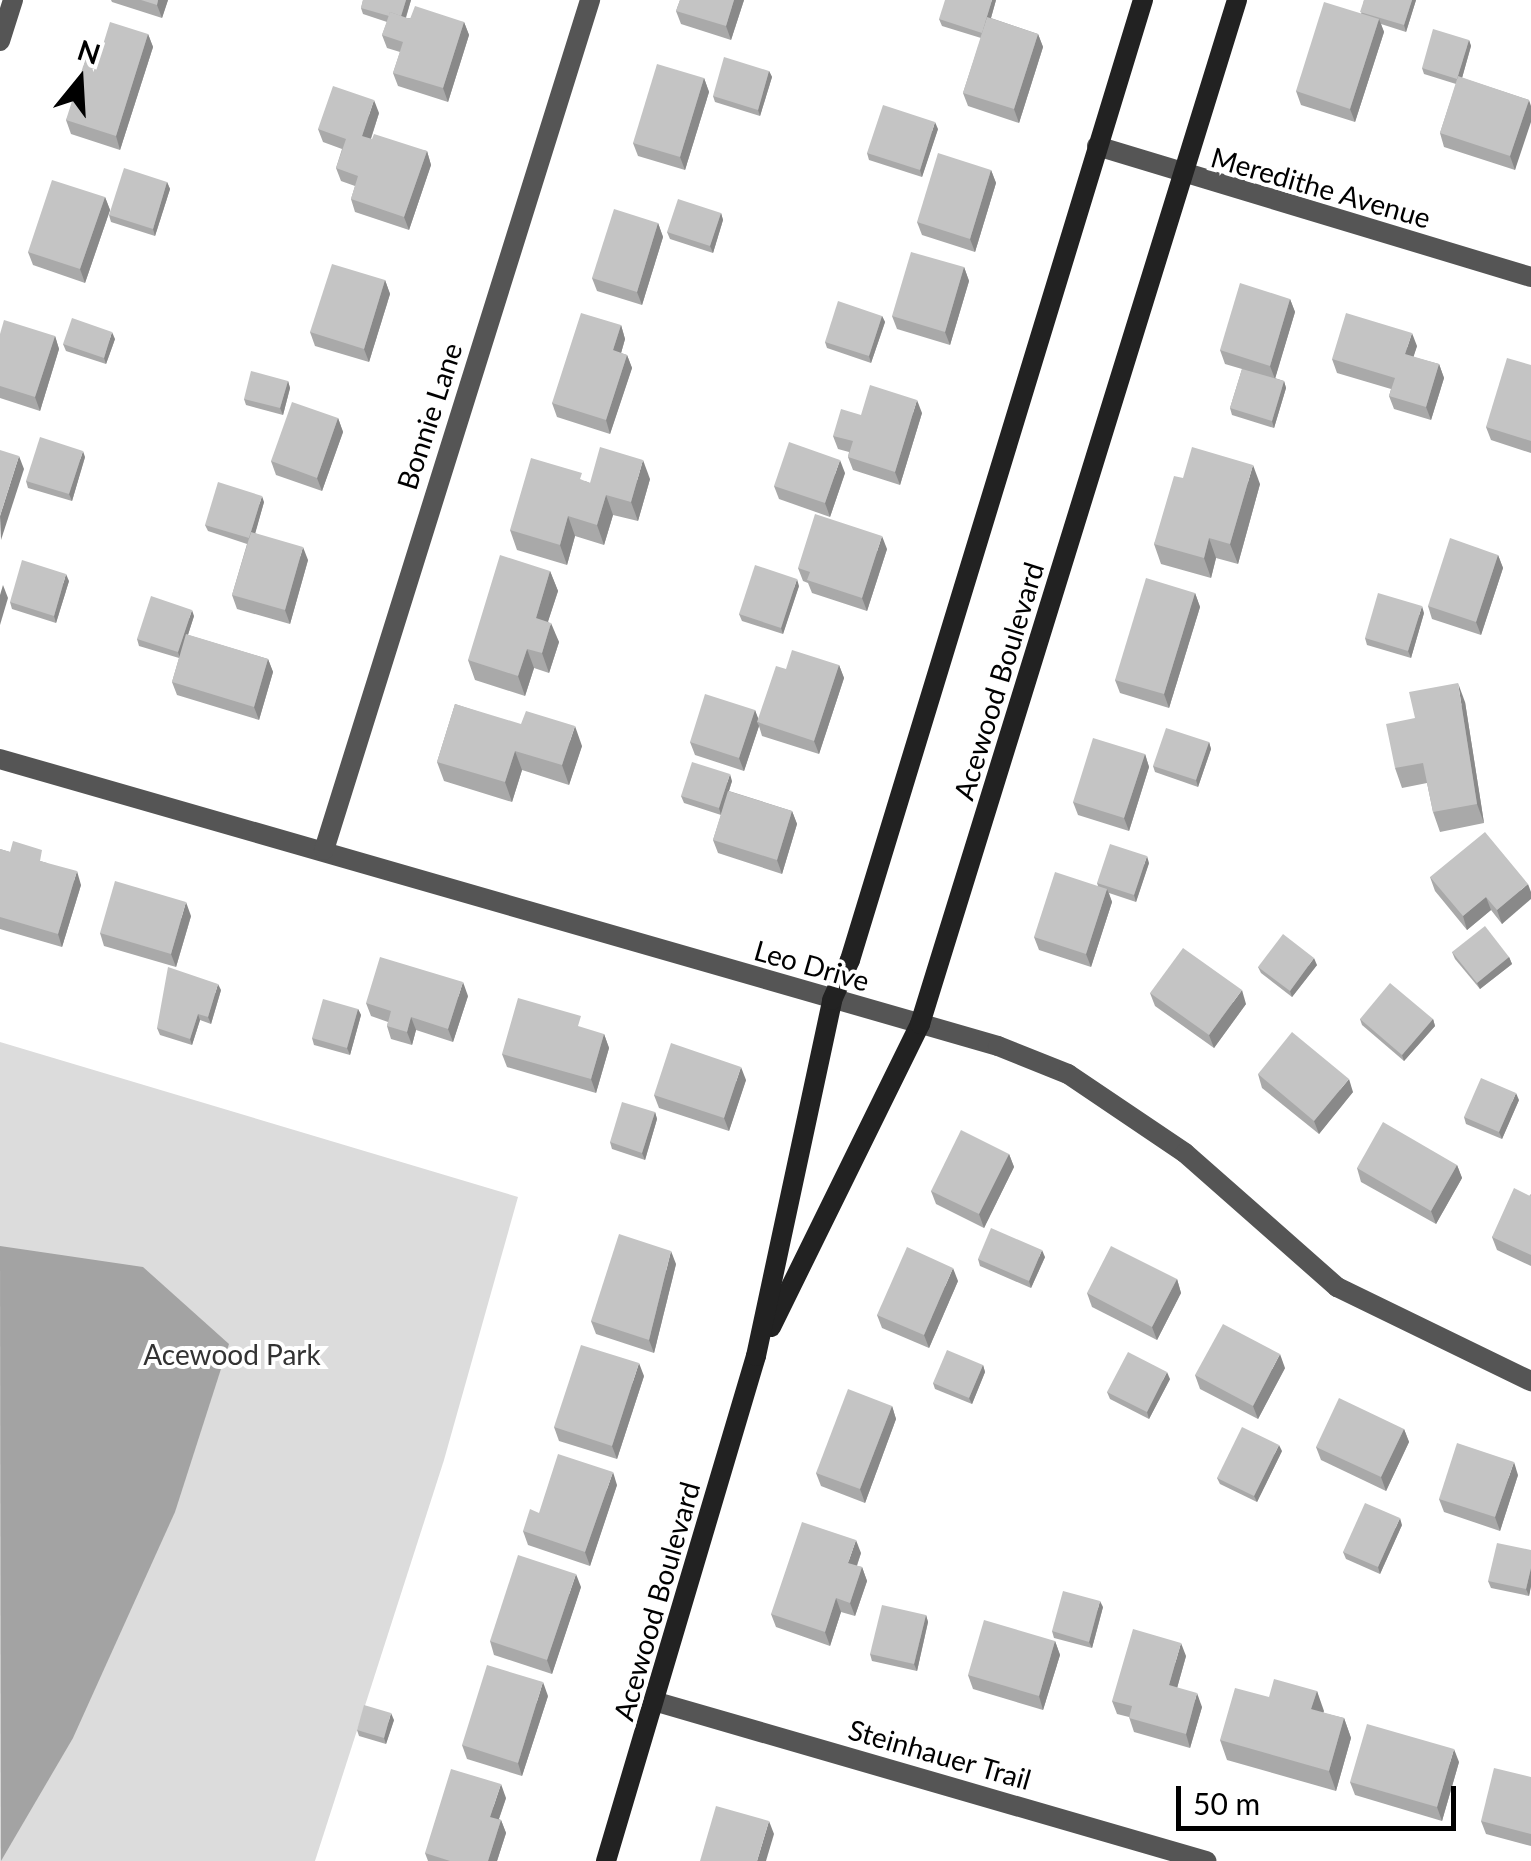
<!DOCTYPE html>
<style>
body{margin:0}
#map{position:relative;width:1531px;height:1861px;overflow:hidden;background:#fff;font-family:Lato,sans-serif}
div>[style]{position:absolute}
.green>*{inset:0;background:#dcdcdc}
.water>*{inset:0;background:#a3a3a3}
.street>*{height:20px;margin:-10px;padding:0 10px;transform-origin:10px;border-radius:10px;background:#555}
.secondary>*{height:20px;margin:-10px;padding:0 10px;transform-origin:10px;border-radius:10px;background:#222}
.wall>*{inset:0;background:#a9a9a9}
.shaded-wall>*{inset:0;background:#898989}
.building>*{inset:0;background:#c4c4c4}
span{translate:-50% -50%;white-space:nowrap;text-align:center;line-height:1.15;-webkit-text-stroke:8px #fff;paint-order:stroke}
.street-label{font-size:28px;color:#000}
.park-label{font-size:28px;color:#333}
.north{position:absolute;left:30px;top:30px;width:100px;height:100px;-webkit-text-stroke:8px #fff;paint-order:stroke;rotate:18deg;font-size:28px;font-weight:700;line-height:40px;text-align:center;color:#000}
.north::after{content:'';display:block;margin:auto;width:35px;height:45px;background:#000;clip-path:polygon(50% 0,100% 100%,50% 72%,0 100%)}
.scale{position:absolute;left:1176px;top:1786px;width:280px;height:45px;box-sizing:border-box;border:5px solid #000;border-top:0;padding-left:12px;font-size:30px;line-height:35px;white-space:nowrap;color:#000;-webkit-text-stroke:8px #fff;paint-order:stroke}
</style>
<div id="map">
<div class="green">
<div style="clip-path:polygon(0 1042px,518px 1197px,444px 1460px,315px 1861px,0 1861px)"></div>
</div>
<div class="water">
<div style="clip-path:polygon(0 1246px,143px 1267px,229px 1344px,175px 1512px,73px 1738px,1px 1861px)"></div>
</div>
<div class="street">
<div style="left:0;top:41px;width:43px;rotate:-72.4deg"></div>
<div style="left:1097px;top:146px;width:453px;rotate:16.8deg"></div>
<div style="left:0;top:759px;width:1038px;rotate:16.04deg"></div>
<div style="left:998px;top:1046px;width:75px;rotate:21.8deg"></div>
<div style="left:1068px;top:1074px;width:141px;rotate:34deg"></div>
<div style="left:1185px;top:1153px;width:203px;rotate:41.4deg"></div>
<div style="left:1337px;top:1287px;width:216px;rotate:25.9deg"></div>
<div style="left:324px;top:850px;width:891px;rotate:-72.62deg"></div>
<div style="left:657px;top:1702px;width:572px;rotate:16.15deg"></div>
</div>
<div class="secondary">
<div style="left:771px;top:1327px;width:338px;rotate:-63.8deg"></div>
<div style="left:920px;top:1024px;width:1072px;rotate:-72.8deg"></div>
<div style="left:606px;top:1861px;width:527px;rotate:-73.46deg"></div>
<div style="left:756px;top:1356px;width:364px;rotate:-77.9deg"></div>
<div style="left:832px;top:1000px;width:44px;rotate:-65.8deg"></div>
<div style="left:850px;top:960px;width:1004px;rotate:-73.03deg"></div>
</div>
<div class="wall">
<div style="clip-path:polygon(111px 0,168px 0,162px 18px,112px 2px)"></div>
<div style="clip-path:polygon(363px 0,411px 0,406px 18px,464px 22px,469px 35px,448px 102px,398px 86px,393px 73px,400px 52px,387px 48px,382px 35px,387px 22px,363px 14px,361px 8px)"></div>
<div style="clip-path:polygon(680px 0,744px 0,731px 40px,681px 24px,676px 11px)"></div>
<div style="clip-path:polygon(996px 0,991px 18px,1038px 34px,1043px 47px,1019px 123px,968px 106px,963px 93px,981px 38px,942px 26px,939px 19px)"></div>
<div style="clip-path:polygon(1364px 0,1416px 0,1406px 32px,1381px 24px,1384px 32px,1355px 122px,1301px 105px,1296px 91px,1361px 14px)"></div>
<div style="clip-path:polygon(148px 34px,153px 47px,120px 150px,71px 134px,66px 120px,98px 61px)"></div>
<div style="clip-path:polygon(1469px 40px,1471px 46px,1462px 78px,1529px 100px,1515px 170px,1444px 147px,1440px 133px,1456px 84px,1424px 74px,1422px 68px)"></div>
<div style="clip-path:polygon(769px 71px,772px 77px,760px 116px,715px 102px,713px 96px)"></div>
<div style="clip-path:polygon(704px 78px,709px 92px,685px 170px,638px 156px,633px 143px)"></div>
<div style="clip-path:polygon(379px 113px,371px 139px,427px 151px,431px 165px,409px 230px,355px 212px,351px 199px,355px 186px,341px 181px,336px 168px,342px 149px,323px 142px,318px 129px)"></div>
<div style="clip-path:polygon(938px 129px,922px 177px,869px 160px,867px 153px)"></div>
<div style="clip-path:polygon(991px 170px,996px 183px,975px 252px,922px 235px,917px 222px)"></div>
<div style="clip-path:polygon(167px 182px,170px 189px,155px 236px,111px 222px,109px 215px)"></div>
<div style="clip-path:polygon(105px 197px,110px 210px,85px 283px,33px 265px,28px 252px)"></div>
<div style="clip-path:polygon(721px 213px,723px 220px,713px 253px,670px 239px,667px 232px)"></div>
<div style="clip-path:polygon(658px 223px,663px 237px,642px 305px,597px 291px,592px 278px)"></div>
<div style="clip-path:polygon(964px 267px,969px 281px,950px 345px,897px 329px,892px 316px)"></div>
<div style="clip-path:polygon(385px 280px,390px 294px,369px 362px,315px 346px,310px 332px)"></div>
<div style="clip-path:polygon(1290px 299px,1295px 312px,1275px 378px,1284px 381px,1286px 388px,1274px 428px,1232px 415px,1230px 408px,1242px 369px,1225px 364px,1220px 350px)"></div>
<div style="clip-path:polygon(882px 316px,885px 322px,871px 363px,827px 348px,825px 342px)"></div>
<div style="clip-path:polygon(621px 325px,625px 339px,621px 353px,627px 355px,632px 368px,610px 434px,557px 417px,552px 403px)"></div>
<div style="clip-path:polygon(0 334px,55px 336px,59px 349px,40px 411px,0 398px)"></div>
<div style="clip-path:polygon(115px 339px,106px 364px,66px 351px,63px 344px)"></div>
<div style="clip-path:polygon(1417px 346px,1413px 357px,1439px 364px,1444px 378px,1431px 420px,1394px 409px,1389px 396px,1391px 389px,1337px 373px,1332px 359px)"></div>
<div style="clip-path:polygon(1531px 365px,1531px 453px,1491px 440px,1486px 427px)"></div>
<div style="clip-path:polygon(288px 381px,290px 388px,283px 415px,246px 405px,244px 399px)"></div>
<div style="clip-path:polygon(922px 413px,900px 485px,853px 470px,848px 457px,849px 452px,838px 449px,833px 436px,861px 415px)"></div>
<div style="clip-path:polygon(338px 418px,343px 432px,322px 491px,276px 475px,271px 461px)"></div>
<div style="clip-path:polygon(85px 457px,72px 501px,28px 488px,26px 481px)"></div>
<div style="clip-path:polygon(845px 473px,830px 517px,779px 499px,774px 486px)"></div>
<div style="clip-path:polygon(1183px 478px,1260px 484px,1238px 564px,1216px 558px,1211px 578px,1161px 564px,1154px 544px)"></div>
<div style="clip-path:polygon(650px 479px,638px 521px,613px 515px,604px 545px,575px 536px,567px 565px,517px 550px,510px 530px,585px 481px,590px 483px)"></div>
<div style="clip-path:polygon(264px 502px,255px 533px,308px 560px,290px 624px,237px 609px,232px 595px,247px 544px,208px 531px,205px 525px)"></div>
<div style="clip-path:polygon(887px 549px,867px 611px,812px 593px,808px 583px,803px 581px,798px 568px)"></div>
<div style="clip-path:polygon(1498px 555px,1503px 568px,1481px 635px,1432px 619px,1428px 606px)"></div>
<div style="clip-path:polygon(550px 571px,558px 591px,548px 621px,559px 642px,549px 673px,534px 668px,525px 696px,475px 680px,468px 660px)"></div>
<div style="clip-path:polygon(69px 581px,56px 623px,12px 609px,10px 602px)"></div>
<div style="clip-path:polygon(799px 586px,783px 634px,742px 621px,739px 614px)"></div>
<div style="clip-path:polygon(1195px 593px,1200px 607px,1169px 708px,1120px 693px,1115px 680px)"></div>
<div style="clip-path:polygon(1424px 613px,1411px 658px,1367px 645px,1365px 638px)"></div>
<div style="clip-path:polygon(194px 616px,188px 635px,268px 659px,273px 672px,259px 720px,177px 695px,172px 682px,179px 658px,139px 646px,137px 639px)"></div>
<div style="clip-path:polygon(839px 665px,844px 678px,819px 754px,762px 736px,759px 726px,744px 771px,695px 755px,690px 742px,755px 710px,758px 720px,786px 669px)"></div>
<div style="clip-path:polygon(1465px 702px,1484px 823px,1440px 832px,1433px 812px,1427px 783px,1402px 788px,1395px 768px)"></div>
<div style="clip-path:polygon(455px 704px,582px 746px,569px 785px,522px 770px,512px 802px,444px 781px,437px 762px)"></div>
<div style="clip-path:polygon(1209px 742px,1211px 749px,1198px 787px,1155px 772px,1153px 766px)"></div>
<div style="clip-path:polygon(1145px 754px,1149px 767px,1129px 831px,1078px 815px,1073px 802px)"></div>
<div style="clip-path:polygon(732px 781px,729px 791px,792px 811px,797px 824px,782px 874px,718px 853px,713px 840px,721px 815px,684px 803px,681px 796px)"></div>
<div style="clip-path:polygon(0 849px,47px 863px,81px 885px,62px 947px,0 929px)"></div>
<div style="clip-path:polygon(1149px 863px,1136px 902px,1109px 893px,1112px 902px,1091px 967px,1039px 950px,1034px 937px,1098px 886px,1097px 883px)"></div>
<div style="clip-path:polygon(1430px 877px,1531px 892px,1502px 924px,1491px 910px,1467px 930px,1435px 891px)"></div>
<div style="clip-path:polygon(191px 916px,176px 967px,104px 946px,100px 933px)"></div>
<div style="clip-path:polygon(1452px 952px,1509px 957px,1512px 964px,1480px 989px,1455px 959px)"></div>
<div style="clip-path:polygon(1317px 965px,1292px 997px,1261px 973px,1258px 967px)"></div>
<div style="clip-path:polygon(221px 990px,211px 1024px,200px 1020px,192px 1045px,160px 1035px,157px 1028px)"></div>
<div style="clip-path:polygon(1150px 993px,1246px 1004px,1214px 1048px,1155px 1006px)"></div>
<div style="clip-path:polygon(468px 996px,453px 1042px,416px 1030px,412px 1045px,391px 1039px,387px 1026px,388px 1022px,371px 1016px,366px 1003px)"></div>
<div style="clip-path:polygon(358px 1009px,361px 1015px,350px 1055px,314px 1045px,312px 1038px)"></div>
<div style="clip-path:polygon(1360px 1019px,1433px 1019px,1435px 1026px,1404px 1061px,1362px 1025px)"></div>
<div style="clip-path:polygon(604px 1034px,609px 1048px,596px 1093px,507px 1067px,502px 1054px)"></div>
<div style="clip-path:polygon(1258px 1074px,1353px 1092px,1319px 1134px,1262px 1088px)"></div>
<div style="clip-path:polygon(746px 1080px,729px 1131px,659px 1108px,654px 1095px)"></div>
<div style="clip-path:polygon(1519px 1100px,1502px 1139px,1466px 1124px,1464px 1117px)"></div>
<div style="clip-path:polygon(655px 1112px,657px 1119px,645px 1160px,612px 1149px,610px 1142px)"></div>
<div style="clip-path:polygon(1009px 1154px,1014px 1167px,984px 1228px,936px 1204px,931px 1191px)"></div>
<div style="clip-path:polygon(1457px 1165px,1462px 1178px,1436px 1224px,1361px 1182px,1357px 1168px)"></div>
<div style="clip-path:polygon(1531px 1194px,1531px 1266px,1497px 1250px,1492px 1237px)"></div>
<div style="clip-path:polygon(1045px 1257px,1031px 1288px,980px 1266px,978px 1259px)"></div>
<div style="clip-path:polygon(676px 1264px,654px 1353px,596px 1334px,591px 1321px)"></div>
<div style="clip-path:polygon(1177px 1279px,1181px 1293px,1157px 1340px,1092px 1307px,1087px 1293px)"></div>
<div style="clip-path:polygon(958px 1281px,929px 1348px,882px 1328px,877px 1315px)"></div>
<div style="clip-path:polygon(983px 1365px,985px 1372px,972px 1404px,935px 1389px,933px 1383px)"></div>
<div style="clip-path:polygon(1285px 1368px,1258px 1419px,1200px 1389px,1195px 1375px)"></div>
<div style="clip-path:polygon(644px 1376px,617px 1459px,559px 1441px,554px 1427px)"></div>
<div style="clip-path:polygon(1170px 1379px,1149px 1419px,1110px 1399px,1107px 1392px)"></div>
<div style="clip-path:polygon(892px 1406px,896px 1419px,865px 1503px,821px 1486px,816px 1473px)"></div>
<div style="clip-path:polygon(1404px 1429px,1409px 1442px,1386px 1491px,1321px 1460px,1316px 1447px)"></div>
<div style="clip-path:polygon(1282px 1451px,1257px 1502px,1220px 1484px,1217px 1478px)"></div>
<div style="clip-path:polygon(1518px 1475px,1500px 1531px,1444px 1512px,1439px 1499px)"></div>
<div style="clip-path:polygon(617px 1485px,590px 1566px,528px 1545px,523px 1531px)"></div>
<div style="clip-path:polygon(1402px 1525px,1380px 1574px,1346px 1559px,1343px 1552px)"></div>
<div style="clip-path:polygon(1531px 1550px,1531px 1586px,1529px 1596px,1491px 1588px,1488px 1581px)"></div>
<div style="clip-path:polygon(861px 1553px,857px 1566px,862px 1567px,867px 1581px,855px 1616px,841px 1612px,830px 1646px,776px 1627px,771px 1614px)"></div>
<div style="clip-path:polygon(581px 1587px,552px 1674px,494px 1655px,490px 1641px)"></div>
<div style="clip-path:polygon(1103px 1607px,1092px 1648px,1054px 1638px,1052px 1631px)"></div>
<div style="clip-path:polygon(926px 1615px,928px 1622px,917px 1671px,872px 1661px,870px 1654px)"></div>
<div style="clip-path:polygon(1055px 1641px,1060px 1655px,1043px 1710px,973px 1689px,968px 1675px)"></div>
<div style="clip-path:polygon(1186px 1656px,1177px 1688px,1202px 1707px,1190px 1748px,1134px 1732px,1129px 1717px,1117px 1714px,1112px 1701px)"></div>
<div style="clip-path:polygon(1317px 1691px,1323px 1713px,1344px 1718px,1351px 1738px,1336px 1791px,1227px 1760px,1220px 1740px,1269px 1697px)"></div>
<div style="clip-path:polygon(548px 1696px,522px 1776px,467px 1759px,462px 1745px)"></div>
<div style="clip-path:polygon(394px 1720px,386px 1744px,359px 1736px,357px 1730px)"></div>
<div style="clip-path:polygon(1459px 1762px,1442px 1821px,1355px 1795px,1350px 1782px)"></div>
<div style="clip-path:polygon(1531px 1777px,1531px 1846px,1486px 1834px,1481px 1821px)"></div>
<div style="clip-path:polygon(506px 1798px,499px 1819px,501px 1820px,506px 1833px,497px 1861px,428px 1861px,425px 1853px)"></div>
</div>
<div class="shaded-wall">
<div style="clip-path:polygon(158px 0,168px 0,162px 18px,157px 5px)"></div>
<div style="clip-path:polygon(406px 0,411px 0,403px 26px,400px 20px)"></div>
<div style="clip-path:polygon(734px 0,744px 0,731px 40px,726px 26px)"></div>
<div style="clip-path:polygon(992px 0,996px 0,985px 39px,982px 33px)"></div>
<div style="clip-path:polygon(1412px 0,1416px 0,1406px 32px,1404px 25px)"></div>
<div style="clip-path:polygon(1379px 19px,1384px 32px,1355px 122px,1350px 109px)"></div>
<div style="clip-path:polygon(464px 22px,469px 35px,448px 102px,443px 88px)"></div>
<div style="clip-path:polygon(148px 34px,153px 47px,120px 150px,116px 136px)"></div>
<div style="clip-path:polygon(1038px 34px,1043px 47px,1019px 123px,1014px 109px)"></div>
<div style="clip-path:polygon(1469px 40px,1471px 46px,1460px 85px,1457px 79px)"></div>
<div style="clip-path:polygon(769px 71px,772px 77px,760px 116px,758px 110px)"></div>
<div style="clip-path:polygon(704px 78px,709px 92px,685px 170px,680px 157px)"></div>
<div style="clip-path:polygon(374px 100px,379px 113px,367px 150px,362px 136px)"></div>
<div style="clip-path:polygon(1529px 100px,1531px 106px,1531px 122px,1515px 170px,1510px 156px)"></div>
<div style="clip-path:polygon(935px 122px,938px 129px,922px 177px,920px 170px)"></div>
<div style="clip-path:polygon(427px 151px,431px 165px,409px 230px,404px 217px)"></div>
<div style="clip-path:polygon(991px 170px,996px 183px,975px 252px,970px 239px)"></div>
<div style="clip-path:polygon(167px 182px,170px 189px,155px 236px,153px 229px)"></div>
<div style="clip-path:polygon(105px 197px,110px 210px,85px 283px,80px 269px)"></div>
<div style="clip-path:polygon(721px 213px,723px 220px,713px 253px,710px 246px)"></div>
<div style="clip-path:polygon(658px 223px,663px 237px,642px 305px,637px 292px)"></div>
<div style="clip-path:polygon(964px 267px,969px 281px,950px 345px,945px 332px)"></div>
<div style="clip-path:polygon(385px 280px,390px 294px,369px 362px,364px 349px)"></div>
<div style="clip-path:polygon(1290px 299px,1295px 312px,1275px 379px,1270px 366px)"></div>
<div style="clip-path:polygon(882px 316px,885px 322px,871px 363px,869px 356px)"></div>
<div style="clip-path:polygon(621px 325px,625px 339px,618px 364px,613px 350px)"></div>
<div style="clip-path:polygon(112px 332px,115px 339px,106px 364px,104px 358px)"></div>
<div style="clip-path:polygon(1412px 333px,1417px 346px,1410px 368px,1405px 354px)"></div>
<div style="clip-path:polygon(55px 336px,59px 349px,40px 411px,35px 397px)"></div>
<div style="clip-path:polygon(627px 355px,632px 368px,610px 434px,606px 420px)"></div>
<div style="clip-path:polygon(1439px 364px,1444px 378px,1431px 420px,1426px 407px)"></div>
<div style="clip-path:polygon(288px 381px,290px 388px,283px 415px,280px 408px)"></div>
<div style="clip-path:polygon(1284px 381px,1286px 388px,1274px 428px,1272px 421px)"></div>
<div style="clip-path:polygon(917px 400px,922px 413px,900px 485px,895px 472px)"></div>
<div style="clip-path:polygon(338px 418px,343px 432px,322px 491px,317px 478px)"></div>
<div style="clip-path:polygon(83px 451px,85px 457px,72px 501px,69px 494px)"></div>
<div style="clip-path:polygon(19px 456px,24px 469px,1px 540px,0 516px)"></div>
<div style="clip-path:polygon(643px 460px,650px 479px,638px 521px,631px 502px)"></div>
<div style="clip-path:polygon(840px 460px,845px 473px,830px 517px,825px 503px)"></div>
<div style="clip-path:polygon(1253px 465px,1260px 484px,1238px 564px,1230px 544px)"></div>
<div style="clip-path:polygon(606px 495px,613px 515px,604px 545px,597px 525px)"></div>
<div style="clip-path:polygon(262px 496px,264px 502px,252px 545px,249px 538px)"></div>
<div style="clip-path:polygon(568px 516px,575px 536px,567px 565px,560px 545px)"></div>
<div style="clip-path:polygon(882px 536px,887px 549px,867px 611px,862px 598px)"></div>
<div style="clip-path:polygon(1209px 538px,1216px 558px,1211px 578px,1204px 558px)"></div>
<div style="clip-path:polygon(303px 547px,308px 560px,290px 624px,285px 610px)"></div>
<div style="clip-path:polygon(1498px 555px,1503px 568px,1481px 635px,1476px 622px)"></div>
<div style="clip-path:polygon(550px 571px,558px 591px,543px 637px,536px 618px)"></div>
<div style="clip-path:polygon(66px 574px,69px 581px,56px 623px,54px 616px)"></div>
<div style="clip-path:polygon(797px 579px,799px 586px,783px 634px,781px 628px)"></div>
<div style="clip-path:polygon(3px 585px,8px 598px,0 625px,0 595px)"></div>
<div style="clip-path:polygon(1195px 593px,1200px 607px,1169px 708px,1164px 694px)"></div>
<div style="clip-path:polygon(1422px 606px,1424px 613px,1411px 658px,1408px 651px)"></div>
<div style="clip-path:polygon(192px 610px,194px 616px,180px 659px,178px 652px)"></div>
<div style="clip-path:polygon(551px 623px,559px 642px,549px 673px,542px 653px)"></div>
<div style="clip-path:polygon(527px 649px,534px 668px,525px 696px,518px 676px)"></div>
<div style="clip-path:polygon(268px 659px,273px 672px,259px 720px,254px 707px)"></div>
<div style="clip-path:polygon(839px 665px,844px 678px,819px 754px,814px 741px)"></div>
<div style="clip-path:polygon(1458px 683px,1465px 702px,1484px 823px,1477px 804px)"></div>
<div style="clip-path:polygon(755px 710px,760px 723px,757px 722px,759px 726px,744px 771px,739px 758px)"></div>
<div style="clip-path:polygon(575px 726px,582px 746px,569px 785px,562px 765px)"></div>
<div style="clip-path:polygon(1209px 742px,1211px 749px,1198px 787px,1196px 780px)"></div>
<div style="clip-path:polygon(515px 751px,522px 770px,512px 802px,505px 782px)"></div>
<div style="clip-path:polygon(1145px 754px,1149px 767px,1129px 831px,1124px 818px)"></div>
<div style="clip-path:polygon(730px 774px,732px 781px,721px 815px,719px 808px)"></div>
<div style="clip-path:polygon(792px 811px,797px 824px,782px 874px,777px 860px)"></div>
<div style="clip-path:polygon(1147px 856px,1149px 863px,1136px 902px,1134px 895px)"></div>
<div style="clip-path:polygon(77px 871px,81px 885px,62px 947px,58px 934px)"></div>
<div style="clip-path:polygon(1528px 884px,1531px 892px,1531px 899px,1502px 924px,1497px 910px)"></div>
<div style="clip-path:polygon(1107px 889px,1112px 902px,1091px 967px,1086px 954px)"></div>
<div style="clip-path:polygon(1486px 897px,1491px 910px,1467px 930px,1463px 916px)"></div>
<div style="clip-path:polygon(186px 902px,191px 916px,176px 967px,171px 954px)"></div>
<div style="clip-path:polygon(1509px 957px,1512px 964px,1480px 989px,1477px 983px)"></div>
<div style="clip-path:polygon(1314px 958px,1317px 965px,1292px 997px,1290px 991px)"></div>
<div style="clip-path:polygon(463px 982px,468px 996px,453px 1042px,448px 1029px)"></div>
<div style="clip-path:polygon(218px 984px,221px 990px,211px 1024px,208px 1017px)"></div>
<div style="clip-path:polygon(1242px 990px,1246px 1004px,1214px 1048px,1209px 1035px)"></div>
<div style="clip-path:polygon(358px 1009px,361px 1015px,350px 1055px,347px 1048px)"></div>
<div style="clip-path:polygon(198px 1014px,200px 1020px,192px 1045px,190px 1039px)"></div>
<div style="clip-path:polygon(411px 1017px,416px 1030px,412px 1045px,407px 1032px)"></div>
<div style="clip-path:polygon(1433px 1019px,1435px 1026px,1404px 1061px,1402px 1055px)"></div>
<div style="clip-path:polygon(604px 1034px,609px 1048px,596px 1093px,591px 1079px)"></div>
<div style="clip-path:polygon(741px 1067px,746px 1080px,729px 1131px,724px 1118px)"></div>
<div style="clip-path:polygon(1349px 1079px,1353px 1092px,1319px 1134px,1314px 1121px)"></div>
<div style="clip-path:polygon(1516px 1093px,1519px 1100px,1502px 1139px,1499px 1132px)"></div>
<div style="clip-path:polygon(655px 1112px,657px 1119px,645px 1160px,642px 1153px)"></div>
<div style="clip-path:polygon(1009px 1154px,1014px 1167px,984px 1228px,979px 1214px)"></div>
<div style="clip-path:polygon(1457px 1165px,1462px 1178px,1436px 1224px,1431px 1211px)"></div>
<div style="clip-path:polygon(1042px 1250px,1045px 1257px,1031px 1288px,1029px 1281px)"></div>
<div style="clip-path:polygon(671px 1251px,676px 1264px,654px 1353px,649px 1340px)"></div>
<div style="clip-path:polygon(953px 1268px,958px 1281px,929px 1348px,924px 1335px)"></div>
<div style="clip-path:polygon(1177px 1279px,1181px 1293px,1157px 1340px,1152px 1327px)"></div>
<div style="clip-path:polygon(1280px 1354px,1285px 1368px,1258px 1419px,1253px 1406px)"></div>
<div style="clip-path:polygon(639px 1363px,644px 1376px,617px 1459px,612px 1446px)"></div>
<div style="clip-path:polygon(983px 1365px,985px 1372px,972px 1404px,969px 1398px)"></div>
<div style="clip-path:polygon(1167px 1372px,1170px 1379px,1149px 1419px,1147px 1412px)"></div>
<div style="clip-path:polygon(892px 1406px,896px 1419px,865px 1503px,860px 1489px)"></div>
<div style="clip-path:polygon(1404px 1429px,1409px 1442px,1386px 1491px,1381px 1477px)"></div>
<div style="clip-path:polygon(1279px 1445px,1282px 1451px,1257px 1502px,1254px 1496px)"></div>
<div style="clip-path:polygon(1514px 1462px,1518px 1475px,1500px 1531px,1495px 1517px)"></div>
<div style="clip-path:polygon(613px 1472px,617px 1485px,590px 1566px,585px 1552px)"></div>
<div style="clip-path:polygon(1400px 1518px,1402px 1525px,1380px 1574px,1378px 1567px)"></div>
<div style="clip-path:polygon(856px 1540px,861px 1553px,853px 1576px,848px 1563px)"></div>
<div style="clip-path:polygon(862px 1567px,867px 1581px,855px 1616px,850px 1603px)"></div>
<div style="clip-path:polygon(1531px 1568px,1531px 1586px,1529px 1596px,1526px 1589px)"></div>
<div style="clip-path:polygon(576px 1574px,581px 1587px,552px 1674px,547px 1660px)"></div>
<div style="clip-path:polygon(836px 1598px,841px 1612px,830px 1646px,825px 1632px)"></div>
<div style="clip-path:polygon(1100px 1601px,1103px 1607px,1092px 1648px,1089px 1642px)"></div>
<div style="clip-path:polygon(926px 1615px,928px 1622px,917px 1671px,914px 1664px)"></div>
<div style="clip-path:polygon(1055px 1641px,1060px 1655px,1043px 1710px,1039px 1696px)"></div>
<div style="clip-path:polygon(1181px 1643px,1186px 1656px,1174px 1699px,1169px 1685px)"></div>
<div style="clip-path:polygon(543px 1682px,548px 1696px,522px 1776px,518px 1763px)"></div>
<div style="clip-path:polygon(1317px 1691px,1324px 1711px,1318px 1729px,1311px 1709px)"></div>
<div style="clip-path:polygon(1197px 1693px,1202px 1707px,1190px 1748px,1186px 1734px)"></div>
<div style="clip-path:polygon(391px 1713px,394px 1720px,386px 1744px,384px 1738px)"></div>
<div style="clip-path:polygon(1344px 1718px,1351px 1738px,1336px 1791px,1329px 1771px)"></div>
<div style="clip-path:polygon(1454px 1749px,1459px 1762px,1442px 1821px,1437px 1807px)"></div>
<div style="clip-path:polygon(501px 1784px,506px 1798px,495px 1830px,490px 1817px)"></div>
<div style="clip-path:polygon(501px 1820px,506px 1833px,497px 1861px,488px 1861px)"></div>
<div style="clip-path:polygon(769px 1821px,774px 1834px,766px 1861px,757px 1861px)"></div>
</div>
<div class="building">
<div style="clip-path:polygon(141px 0,158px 0,157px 5px)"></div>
<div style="clip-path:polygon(363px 0,406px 0,401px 16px,390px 12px,389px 16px,361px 8px)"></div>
<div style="clip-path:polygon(680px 0,734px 0,726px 26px,676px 11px)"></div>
<div style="clip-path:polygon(945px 0,992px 0,982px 33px,939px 19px)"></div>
<div style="clip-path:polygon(1364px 0,1412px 0,1404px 25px,1360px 12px)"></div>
<div style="clip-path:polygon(1324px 2px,1379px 19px,1350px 109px,1296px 91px)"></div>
<div style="clip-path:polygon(415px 6px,464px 22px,443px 88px,393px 73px,403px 42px,382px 35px,390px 12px,410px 19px)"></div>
<div style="clip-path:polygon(987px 17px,1038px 34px,1014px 109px,963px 93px)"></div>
<div style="clip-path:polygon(110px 22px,148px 34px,116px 136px,66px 120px,86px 57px,98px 61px)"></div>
<div style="clip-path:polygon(1433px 29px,1469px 40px,1457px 79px,1422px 68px)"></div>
<div style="clip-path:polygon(724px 57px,769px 71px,758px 110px,713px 96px)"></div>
<div style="clip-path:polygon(657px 64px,704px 78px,680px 157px,633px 143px)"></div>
<div style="clip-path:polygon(1458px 76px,1529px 100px,1510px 156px,1440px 133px)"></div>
<div style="clip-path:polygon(333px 86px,374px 100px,362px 136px,372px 139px,374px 134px,427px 151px,404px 217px,351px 199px,358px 176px,336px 168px,346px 139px,318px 129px)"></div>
<div style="clip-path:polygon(883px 105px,935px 122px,920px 170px,867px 153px)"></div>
<div style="clip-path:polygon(938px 153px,991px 170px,970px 239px,917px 222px)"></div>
<div style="clip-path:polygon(124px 168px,167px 182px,153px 229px,109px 215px)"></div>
<div style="clip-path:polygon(52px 180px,105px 197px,80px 269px,28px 252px)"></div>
<div style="clip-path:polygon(678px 199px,721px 213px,710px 246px,667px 232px)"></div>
<div style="clip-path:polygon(614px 209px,658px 223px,637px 292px,592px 278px)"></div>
<div style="clip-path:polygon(911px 252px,964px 267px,945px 332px,892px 316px)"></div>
<div style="clip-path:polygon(332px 264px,385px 280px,364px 349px,310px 332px)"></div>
<div style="clip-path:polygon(1240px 283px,1290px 299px,1270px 366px,1220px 350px)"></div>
<div style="clip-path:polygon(838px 301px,882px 316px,869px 356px,825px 342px)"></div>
<div style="clip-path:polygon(581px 313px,621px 325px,613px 350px,627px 355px,606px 420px,552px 403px)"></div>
<div style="clip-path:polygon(1346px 313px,1412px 333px,1405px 354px,1439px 364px,1426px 407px,1389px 396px,1395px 378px,1332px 359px)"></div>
<div style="clip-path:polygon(72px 318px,112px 332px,104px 358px,63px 344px)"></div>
<div style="clip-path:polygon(4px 320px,55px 336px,35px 397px,0 386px,0 334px)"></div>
<div style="clip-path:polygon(1507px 358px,1531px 365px,1531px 441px,1486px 427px)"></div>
<div style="clip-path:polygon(1242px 369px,1284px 381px,1272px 421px,1230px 408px)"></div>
<div style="clip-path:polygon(251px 371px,288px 381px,280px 408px,244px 399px)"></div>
<div style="clip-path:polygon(870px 385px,917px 400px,895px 472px,848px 457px,853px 441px,833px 436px,841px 409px,861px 415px)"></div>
<div style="clip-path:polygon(292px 402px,338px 418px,317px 478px,271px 461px)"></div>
<div style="clip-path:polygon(40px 437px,83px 451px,69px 494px,26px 481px)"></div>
<div style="clip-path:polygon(789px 442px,840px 460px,825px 503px,774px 486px)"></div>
<div style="clip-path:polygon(600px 447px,643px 460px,631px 502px,606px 495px,597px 525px,568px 516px,560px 545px,510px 530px,531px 458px,582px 473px,580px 479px,590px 483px)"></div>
<div style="clip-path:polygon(1192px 447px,1253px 465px,1230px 544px,1209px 538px,1204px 558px,1154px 544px,1174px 476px,1183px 478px)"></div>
<div style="clip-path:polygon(0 450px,19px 456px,0 516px)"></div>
<div style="clip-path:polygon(218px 482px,262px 496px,249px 538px,205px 525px)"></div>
<div style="clip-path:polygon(815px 514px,882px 536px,862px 598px,807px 580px,810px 572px,798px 568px)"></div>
<div style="clip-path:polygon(251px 532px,303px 547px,285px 610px,232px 595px)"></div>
<div style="clip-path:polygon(1450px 538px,1498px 555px,1476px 622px,1428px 606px)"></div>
<div style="clip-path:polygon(500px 555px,550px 571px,536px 618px,551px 623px,542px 653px,527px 649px,518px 676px,468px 660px)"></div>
<div style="clip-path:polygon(22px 560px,66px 574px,54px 616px,10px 602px)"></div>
<div style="clip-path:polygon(755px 565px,797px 579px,781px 628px,739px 614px)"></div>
<div style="clip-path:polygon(1146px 578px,1195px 593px,1164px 694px,1115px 680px)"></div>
<div style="clip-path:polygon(1378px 593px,1422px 606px,1408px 651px,1365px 638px)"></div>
<div style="clip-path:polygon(151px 596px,192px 610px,178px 652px,137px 639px)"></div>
<div style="clip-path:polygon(186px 634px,268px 659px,254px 707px,172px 682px)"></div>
<div style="clip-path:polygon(792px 650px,839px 665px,814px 741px,757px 722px,776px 666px,786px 669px)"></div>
<div style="clip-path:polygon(1458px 683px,1477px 804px,1433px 812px,1423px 763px,1395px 768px,1386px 724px,1415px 718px,1409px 692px)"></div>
<div style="clip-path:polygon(705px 694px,755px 710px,739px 758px,690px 742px)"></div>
<div style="clip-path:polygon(455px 704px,521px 724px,526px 711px,575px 726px,562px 765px,515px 751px,505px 782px,437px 762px)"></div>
<div style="clip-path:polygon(1166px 728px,1209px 742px,1196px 780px,1153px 766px)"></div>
<div style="clip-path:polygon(1093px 738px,1145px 754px,1124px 818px,1073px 802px)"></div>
<div style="clip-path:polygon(692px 762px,730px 774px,719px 808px,681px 796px)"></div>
<div style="clip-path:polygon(728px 791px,792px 811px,777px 860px,713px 840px)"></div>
<div style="clip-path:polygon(1485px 832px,1528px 884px,1497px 910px,1486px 897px,1463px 916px,1430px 877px)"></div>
<div style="clip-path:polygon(13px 841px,42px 850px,40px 861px,77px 871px,58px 934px,0 917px,0 849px,10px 852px)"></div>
<div style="clip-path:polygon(1110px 844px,1147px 856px,1134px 895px,1097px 883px)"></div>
<div style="clip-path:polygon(1055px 872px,1107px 889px,1086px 954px,1034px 937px)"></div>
<div style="clip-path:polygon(115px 881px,186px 902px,171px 954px,100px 933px)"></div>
<div style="clip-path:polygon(1485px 926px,1509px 957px,1477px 983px,1452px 952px)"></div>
<div style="clip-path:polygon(1283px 934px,1314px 958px,1290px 991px,1258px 967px)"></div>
<div style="clip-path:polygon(1183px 948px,1242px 990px,1209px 1035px,1150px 993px)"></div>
<div style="clip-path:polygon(380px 957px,463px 982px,448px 1029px,411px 1017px,407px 1032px,387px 1026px,391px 1011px,366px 1003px)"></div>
<div style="clip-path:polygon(168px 967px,218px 984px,208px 1017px,198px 1014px,190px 1039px,157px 1028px)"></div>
<div style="clip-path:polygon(1390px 983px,1433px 1019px,1402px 1055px,1360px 1019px)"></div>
<div style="clip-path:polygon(518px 998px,581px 1016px,578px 1026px,604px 1034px,591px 1079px,502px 1054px)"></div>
<div style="clip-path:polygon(323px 999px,358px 1009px,347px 1048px,312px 1038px)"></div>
<div style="clip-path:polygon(1292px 1032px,1349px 1079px,1314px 1121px,1258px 1074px)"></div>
<div style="clip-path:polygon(671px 1043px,741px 1067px,724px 1118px,654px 1095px)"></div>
<div style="clip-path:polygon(1481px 1078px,1516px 1093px,1499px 1132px,1464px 1117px)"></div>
<div style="clip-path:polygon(622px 1102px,655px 1112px,642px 1153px,610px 1142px)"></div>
<div style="clip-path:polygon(1383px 1122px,1457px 1165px,1431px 1211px,1357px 1168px)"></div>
<div style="clip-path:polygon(961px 1130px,1009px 1154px,979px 1214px,931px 1191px)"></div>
<div style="clip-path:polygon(1514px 1188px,1530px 1196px,1531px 1194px,1531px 1255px,1492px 1237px)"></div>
<div style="clip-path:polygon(991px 1228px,1042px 1250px,1029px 1281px,978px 1259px)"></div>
<div style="clip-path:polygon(619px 1234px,671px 1251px,649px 1340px,591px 1321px)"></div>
<div style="clip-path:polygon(1111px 1246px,1177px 1279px,1152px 1327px,1087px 1293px)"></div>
<div style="clip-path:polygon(907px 1247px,953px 1268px,924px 1335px,877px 1315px)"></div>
<div style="clip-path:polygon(1223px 1324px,1280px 1354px,1253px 1406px,1195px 1375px)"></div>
<div style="clip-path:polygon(581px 1345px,639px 1363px,612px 1446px,554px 1427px)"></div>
<div style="clip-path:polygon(947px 1350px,983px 1365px,969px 1398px,933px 1383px)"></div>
<div style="clip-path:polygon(1128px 1352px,1167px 1372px,1147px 1412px,1107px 1392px)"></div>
<div style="clip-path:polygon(848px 1389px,892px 1406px,860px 1489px,816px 1473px)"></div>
<div style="clip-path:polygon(1339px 1398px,1404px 1429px,1381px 1477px,1316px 1447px)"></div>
<div style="clip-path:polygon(1242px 1427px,1279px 1445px,1254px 1496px,1217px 1478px)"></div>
<div style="clip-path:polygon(1457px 1443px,1514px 1462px,1495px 1517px,1439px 1499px)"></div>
<div style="clip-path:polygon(558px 1454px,613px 1472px,585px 1552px,523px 1531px,530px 1509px,539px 1513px)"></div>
<div style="clip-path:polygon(1365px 1503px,1400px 1518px,1378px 1567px,1343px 1552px)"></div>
<div style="clip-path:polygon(802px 1522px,856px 1540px,848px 1563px,862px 1567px,850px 1603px,836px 1598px,825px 1632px,771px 1614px)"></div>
<div style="clip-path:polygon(1497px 1543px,1531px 1550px,1531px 1568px,1526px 1589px,1488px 1581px)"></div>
<div style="clip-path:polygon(518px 1555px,576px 1574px,547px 1660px,490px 1641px)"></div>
<div style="clip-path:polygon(1063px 1591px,1100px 1601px,1089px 1642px,1052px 1631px)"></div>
<div style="clip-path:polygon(882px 1605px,926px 1615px,914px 1664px,870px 1654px)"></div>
<div style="clip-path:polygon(984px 1620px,1055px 1641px,1039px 1696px,968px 1675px)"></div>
<div style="clip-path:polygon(1133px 1629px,1181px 1643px,1169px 1685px,1197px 1693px,1186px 1734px,1129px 1718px,1132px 1706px,1112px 1701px)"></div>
<div style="clip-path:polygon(487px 1665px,543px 1682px,518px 1763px,462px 1745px)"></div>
<div style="clip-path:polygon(1274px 1679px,1317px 1691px,1311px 1709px,1344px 1718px,1329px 1771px,1220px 1740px,1235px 1688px,1269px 1697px)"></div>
<div style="clip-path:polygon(364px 1705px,391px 1713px,384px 1738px,357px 1730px)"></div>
<div style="clip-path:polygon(1367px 1724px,1454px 1749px,1437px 1807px,1350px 1782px)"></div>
<div style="clip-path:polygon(1494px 1768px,1531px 1777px,1531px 1834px,1481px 1821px)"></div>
<div style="clip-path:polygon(451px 1769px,501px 1784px,490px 1817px,501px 1820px,488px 1861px,450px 1861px,425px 1853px)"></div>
<div style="clip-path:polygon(716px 1806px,769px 1821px,757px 1861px,700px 1861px)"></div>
</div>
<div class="street-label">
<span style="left:1321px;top:187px;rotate:16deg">Meredithe Avenue</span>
<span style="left:429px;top:416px;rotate:-72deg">Bonnie Lane</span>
<span style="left:998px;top:681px;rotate:-73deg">Acewood Boulevard</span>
<span style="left:812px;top:965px;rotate:16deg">Leo Drive</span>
<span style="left:656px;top:1601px;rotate:-74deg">Acewood Boulevard</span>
<span style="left:940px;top:1754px;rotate:16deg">Steinhauer Trail</span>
</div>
<div class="park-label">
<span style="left:232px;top:1354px">Acewood Park</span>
</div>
<div class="north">N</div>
<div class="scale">50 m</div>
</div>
